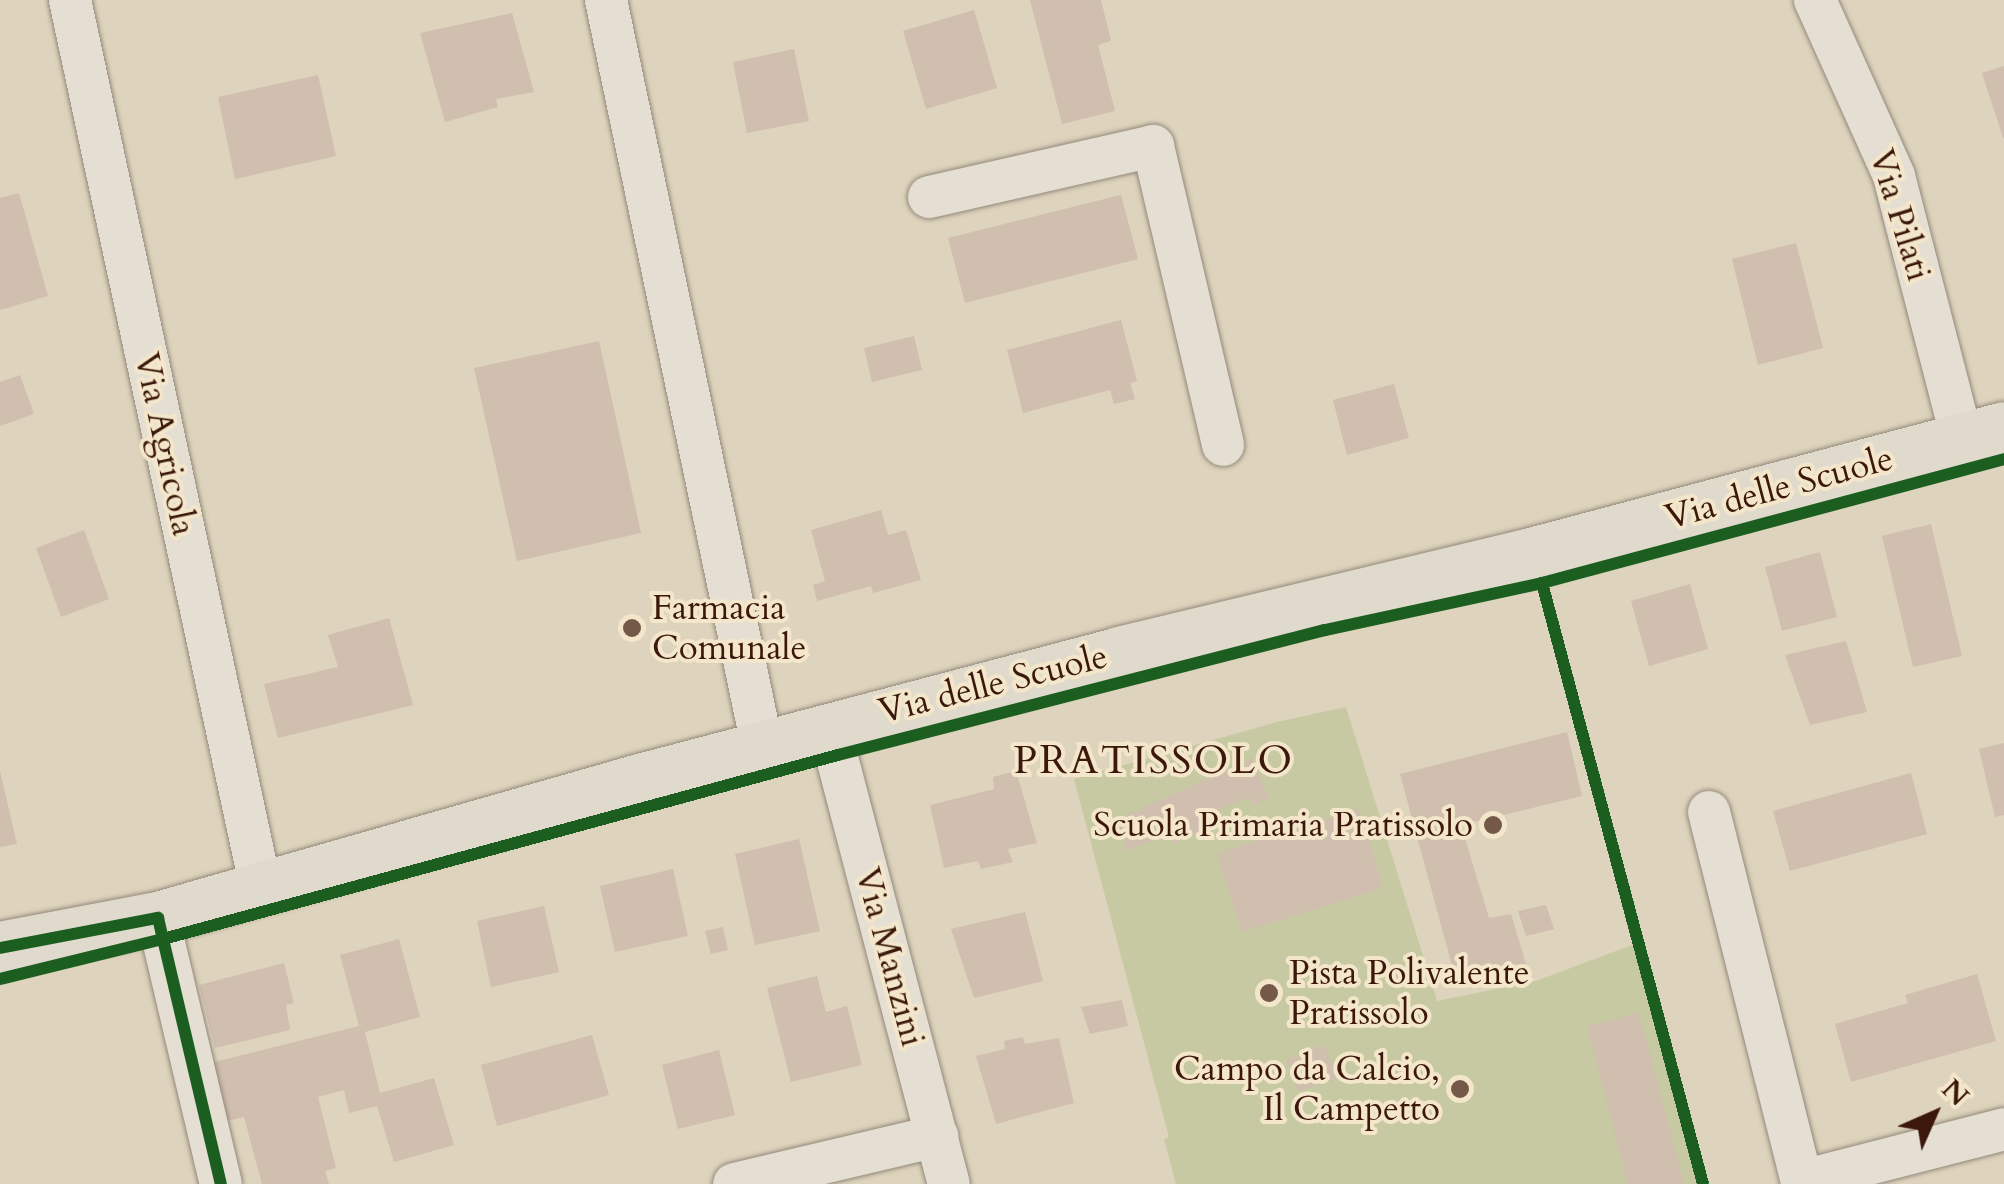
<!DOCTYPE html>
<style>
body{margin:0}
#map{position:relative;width:2004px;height:1184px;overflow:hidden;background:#ded3bc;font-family:Cardo,serif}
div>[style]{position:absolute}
.green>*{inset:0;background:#c7c9a2}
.building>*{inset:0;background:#d0beaf}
.roads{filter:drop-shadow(0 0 2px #93897b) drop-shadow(0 0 2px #93897b)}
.minor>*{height:42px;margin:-21px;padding:0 21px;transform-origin:21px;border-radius:21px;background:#e5dfd3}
.major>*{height:52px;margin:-26px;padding:0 26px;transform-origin:26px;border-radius:26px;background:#e0dacc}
.cycleway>*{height:12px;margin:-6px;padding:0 6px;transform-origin:6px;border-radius:6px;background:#1b5e20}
.dots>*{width:28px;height:28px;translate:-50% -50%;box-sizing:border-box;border:5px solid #f3e6ca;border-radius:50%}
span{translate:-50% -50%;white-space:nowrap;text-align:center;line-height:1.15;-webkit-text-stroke:8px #f3e6ca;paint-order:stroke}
.street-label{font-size:35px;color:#3b180b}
.poi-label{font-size:35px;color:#3b180b}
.left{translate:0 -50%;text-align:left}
.right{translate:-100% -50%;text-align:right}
.quarter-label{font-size:40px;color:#3b180b;letter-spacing:2.5px}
.north{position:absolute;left:1884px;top:1064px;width:100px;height:100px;-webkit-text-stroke:8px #f3e6ca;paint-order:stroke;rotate:45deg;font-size:28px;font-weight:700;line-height:40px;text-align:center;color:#3b180b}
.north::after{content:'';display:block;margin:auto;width:35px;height:45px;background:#3b180b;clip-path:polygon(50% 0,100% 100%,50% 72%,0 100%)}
</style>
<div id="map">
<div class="green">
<div style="clip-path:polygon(1346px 707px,1437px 1001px,1536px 981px,1640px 942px,1703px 1184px,1176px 1184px,1164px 1139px,1169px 1137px,1074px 779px,1277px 722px)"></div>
</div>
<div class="building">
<div style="clip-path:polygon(1030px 0,1101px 0,1111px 41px,1098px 45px,1115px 111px,1062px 124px)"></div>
<div style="clip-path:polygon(974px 10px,997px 88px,926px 109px,903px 31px)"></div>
<div style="clip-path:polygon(512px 13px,534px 92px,496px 99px,498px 107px,445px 122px,420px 33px)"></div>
<div style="clip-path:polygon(794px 49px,809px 121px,747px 133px,733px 62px)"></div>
<div style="clip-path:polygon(2004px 66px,2004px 138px,2003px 138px,1982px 73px)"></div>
<div style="clip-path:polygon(318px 75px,336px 156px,235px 179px,218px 97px)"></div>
<div style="clip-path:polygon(19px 193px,48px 296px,0 310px,0 198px)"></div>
<div style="clip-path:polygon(1121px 195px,1138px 259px,965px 303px,948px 238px)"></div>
<div style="clip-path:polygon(1796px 243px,1823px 348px,1758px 365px,1732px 259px)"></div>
<div style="clip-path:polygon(1121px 320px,1137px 381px,1130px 383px,1135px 399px,1114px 404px,1110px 390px,1023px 413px,1007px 350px)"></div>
<div style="clip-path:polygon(914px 336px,922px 370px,872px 382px,864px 348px)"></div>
<div style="clip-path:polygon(599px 341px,641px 533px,517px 561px,474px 368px)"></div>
<div style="clip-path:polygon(20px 375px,34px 414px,0 426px,0 382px)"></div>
<div style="clip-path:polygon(1394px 384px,1409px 438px,1347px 455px,1333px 400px)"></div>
<div style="clip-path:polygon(881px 510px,888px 535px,906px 530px,921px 580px,873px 593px,871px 586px,817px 601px,813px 585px,825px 581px,811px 530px)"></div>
<div style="clip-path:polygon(1931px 524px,1962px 656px,1913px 667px,1882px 536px)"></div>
<div style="clip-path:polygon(84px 530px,109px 599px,61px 617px,36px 548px)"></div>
<div style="clip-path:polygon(1820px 552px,1837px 617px,1782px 631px,1765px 567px)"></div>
<div style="clip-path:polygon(1690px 584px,1708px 649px,1649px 666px,1631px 601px)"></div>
<div style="clip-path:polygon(389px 618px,413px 705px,278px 738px,264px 684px,338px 667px,328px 635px)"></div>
<div style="clip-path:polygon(1846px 641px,1867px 712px,1810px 725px,1785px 655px)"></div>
<div style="clip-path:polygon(1567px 732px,1582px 796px,1461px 825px,1489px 918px,1511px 914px,1526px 964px,1457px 984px,1400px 774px)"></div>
<div style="clip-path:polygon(2004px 743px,2004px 815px,1995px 817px,1979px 749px)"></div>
<div style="clip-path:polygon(1252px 759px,1269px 798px,1253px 805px,1249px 797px,1204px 817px,1209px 828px,1173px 844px,1168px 833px,1127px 851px,1114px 821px)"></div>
<div style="clip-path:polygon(0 771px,17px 844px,0 847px)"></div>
<div style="clip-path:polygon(1016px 771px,1037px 843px,1008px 849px,1013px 862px,981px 869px,978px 861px,944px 868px,930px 805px,994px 789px,993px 777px)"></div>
<div style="clip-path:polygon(1911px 773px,1927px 834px,1790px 871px,1773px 811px)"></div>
<div style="clip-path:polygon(1359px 809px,1383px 888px,1242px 932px,1217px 853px)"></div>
<div style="clip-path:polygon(799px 839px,820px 931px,755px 945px,735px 854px)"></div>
<div style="clip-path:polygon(673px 869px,688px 936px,615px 952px,600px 886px)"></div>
<div style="clip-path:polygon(1546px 905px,1554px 929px,1526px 936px,1518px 911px)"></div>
<div style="clip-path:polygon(544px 906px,559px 972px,491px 987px,477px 921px)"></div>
<div style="clip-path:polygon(1025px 912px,1043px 981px,974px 998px,951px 929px)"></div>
<div style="clip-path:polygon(723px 927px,728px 950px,711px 954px,705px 931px)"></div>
<div style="clip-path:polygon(399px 939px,420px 1017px,365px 1032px,380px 1093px,434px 1078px,454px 1145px,394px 1162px,377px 1106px,349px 1113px,344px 1090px,318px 1097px,336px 1168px,325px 1171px,329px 1184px,262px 1184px,244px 1117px,217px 1123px,202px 1065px,359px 1026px,340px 955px)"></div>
<div style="clip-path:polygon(284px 963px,294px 1003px,286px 1005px,290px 1030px,215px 1048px,199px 985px)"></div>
<div style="clip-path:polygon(1977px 974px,1996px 1041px,1851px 1082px,1835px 1024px,1908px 1003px,1905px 995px)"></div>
<div style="clip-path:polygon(817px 976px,826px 1012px,847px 1006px,862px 1065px,791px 1082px,767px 988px)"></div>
<div style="clip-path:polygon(1122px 1000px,1128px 1026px,1090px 1034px,1081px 1007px)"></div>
<div style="clip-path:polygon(1639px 1013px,1684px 1184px,1628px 1184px,1587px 1026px)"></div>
<div style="clip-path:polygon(592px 1035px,609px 1095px,497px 1126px,481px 1065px)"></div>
<div style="clip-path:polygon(1023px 1037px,1025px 1044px,1059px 1038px,1074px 1103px,996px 1124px,976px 1056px,1005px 1049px,1004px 1041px)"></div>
<div style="clip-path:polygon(1324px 1045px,1337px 1078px,1299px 1092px,1286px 1060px)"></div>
<div style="clip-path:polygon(719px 1050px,735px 1115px,678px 1129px,662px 1065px)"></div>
</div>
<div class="roads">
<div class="minor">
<div style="left:70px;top:0;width:909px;rotate:77.87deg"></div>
<div style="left:606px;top:0;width:766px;rotate:78.18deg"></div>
<div style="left:1815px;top:0;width:193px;rotate:65.8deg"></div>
<div style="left:1894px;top:176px;width:271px;rotate:75.5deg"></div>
<div style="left:929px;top:197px;width:230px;rotate:-12.8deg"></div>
<div style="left:1153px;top:146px;width:307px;rotate:76.8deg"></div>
<div style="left:830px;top:731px;width:468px;rotate:75.3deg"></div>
<div style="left:1709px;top:812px;width:381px;rotate:75.9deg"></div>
<div style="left:1802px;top:1181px;width:209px;rotate:-14.4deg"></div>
<div style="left:158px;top:918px;width:273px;rotate:76.7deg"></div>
<div style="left:734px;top:1184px;width:209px;rotate:-13.3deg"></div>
</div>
<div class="major">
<div style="left:0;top:948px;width:161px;rotate:-10.8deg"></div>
<div style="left:158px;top:918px;width:501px;rotate:-15.98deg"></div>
<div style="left:640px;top:780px;width:496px;rotate:-14.8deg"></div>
<div style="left:1119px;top:653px;width:428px;rotate:-13.5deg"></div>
<div style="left:1535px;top:553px;width:485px;rotate:-14.9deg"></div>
</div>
</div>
<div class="cycleway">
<div style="left:1542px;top:583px;width:622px;rotate:75deg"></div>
<div style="left:0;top:948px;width:161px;rotate:-10.8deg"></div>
<div style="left:158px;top:918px;width:273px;rotate:76.7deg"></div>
<div style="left:0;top:979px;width:168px;rotate:-13.8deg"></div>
<div style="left:163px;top:939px;width:700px;rotate:-15.25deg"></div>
<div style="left:838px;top:755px;width:503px;rotate:-14.4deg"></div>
<div style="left:1325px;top:630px;width:222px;rotate:-12.2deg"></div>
<div style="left:1542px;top:583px;width:478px;rotate:-15deg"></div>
</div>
<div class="dots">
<div style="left:632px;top:628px;background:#745949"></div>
<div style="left:1493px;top:825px;background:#745949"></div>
<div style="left:1269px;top:993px;background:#745949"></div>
<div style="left:1460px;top:1089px;background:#745949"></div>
</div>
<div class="street-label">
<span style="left:1900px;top:215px;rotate:73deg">Via Pilati</span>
<span style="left:165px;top:444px;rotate:78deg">Via Agricola</span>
<span style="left:1779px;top:488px;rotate:-15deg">Via delle Scuole</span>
<span style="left:993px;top:684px;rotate:-14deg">Via delle Scuole</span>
<span style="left:890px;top:957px;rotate:75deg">Via Manzini</span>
</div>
<div class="poi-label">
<span class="left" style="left:652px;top:628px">Farmacia<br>Comunale</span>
<span class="right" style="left:1473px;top:825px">Scuola Primaria Pratissolo</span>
<span class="left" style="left:1289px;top:993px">Pista Polivalente<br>Pratissolo</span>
<span class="right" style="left:1440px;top:1089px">Campo da Calcio,<br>Il Campetto</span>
</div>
<div class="quarter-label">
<span style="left:1154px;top:761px">PRATISSOLO</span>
</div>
<div class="north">N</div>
</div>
